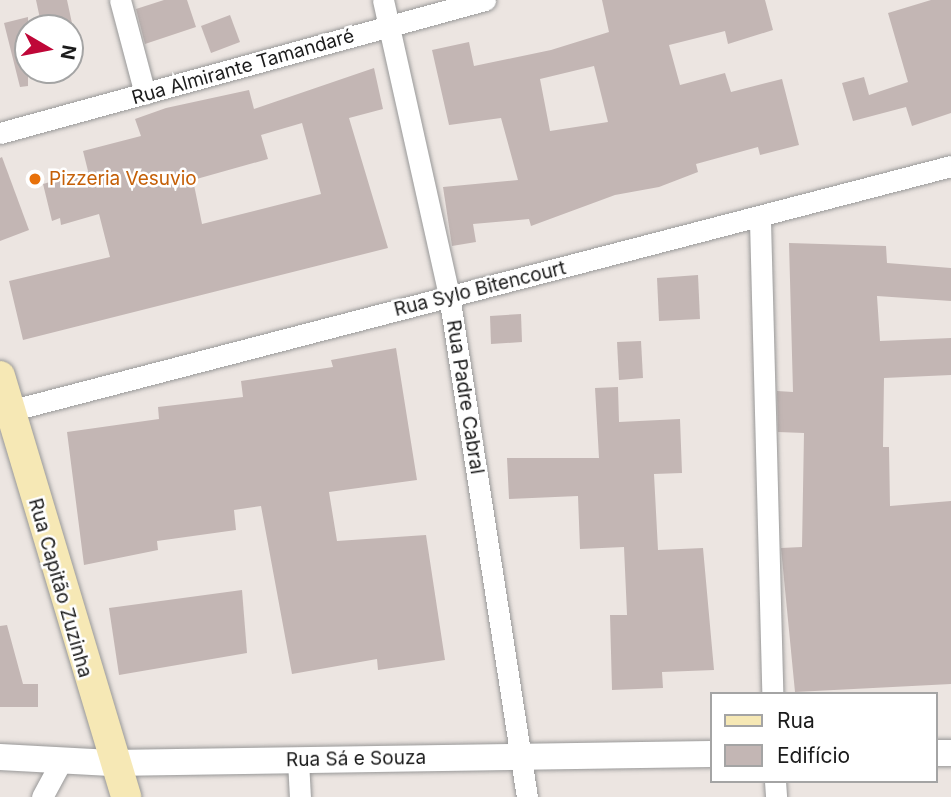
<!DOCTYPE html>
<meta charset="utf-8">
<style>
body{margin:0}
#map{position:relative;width:951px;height:797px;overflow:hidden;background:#ece5e1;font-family:Inter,sans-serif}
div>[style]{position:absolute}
.building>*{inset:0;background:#c3b6b4}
.roads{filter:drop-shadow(0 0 2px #989898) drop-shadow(0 0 2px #989898)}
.minor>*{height:21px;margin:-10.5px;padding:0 10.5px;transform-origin:10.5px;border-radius:10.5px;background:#fff}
.tertiary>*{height:26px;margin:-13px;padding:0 13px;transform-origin:13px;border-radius:13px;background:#fff}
.secondary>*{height:30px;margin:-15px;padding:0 15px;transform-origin:15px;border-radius:15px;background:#f6e8b5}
.dots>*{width:19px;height:19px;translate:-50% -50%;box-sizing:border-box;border:4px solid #fff;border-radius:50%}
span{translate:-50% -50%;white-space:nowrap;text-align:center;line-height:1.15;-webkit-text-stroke:5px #fff;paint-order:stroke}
.street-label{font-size:19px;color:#1b1b1b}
.food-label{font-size:19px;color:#c56008}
.left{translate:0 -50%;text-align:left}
.legend{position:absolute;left:710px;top:692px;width:228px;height:91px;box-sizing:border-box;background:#fff;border:2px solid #a4a4a4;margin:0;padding:9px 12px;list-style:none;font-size:21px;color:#1b1b1b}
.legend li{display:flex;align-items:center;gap:14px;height:35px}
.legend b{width:35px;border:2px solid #a4a4a4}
.north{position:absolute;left:14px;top:14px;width:70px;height:70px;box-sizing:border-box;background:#fff;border:2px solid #a4a4a4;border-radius:50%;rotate:100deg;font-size:19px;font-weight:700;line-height:28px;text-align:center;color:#1b1b1b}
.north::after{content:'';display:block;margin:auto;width:24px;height:32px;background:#bf0738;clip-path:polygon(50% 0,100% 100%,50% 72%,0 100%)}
</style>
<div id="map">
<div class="building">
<div style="clip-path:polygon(36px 0,67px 0,73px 28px,42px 28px)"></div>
<div style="clip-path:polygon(164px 0,187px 0,196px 27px,145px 44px,136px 9px)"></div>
<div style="clip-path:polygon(evenodd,602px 0,765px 0,773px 30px,728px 44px,725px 31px,669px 45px,680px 85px,725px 73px,731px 92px,782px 79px,799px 145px,760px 155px,758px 147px,696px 164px,698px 172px,659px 187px,615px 195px,531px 226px,529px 219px,473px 224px,476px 242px,452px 246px,443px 187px,518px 180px,501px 118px,449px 125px,432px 50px,469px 42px,474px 66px,551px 50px,609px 32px,602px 0,594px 66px,608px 122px,550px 131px,540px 79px,594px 66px)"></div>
<div style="clip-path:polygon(931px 0,951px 0,951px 113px,912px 126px,906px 107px,853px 121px,842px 83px,864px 77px,869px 95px,908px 82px,888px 13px)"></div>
<div style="clip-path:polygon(230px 15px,240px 42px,211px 53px,201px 26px)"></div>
<div style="clip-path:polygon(28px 17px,28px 86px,20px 87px,4px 23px)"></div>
<div style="clip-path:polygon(evenodd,374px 68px,383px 109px,349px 118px,388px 248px,23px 340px,9px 281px,110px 257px,99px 214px,61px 225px,60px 218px,52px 221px,43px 184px,88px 171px,83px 151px,141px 136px,135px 119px,166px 108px,249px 90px,254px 109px,374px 68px,302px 123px,321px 194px,202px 224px,193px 180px,268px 159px,261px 135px,302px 123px)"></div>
<div style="clip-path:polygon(2px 157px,29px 230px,0 241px,0 158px)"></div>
<div style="clip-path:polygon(789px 243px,886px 246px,887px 263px,951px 268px,951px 301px,877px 296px,880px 341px,951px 338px,951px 375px,884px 378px,883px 447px,889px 447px,890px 506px,951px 501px,951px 684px,795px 692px,781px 548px,802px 547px,804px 433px,778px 432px,777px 391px,793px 392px)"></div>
<div style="clip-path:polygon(698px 275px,700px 319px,659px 321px,657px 278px)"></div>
<div style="clip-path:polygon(521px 314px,522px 342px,491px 344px,490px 316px)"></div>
<div style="clip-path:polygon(641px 341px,643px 378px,619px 380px,617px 342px)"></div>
<div style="clip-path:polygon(396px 348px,417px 480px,329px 492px,337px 541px,426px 535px,445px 660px,378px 670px,377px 659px,292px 674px,261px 506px,234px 510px,236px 530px,157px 541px,158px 550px,84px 565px,67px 432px,159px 419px,158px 407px,243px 397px,241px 381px,333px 367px,331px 360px)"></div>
<div style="clip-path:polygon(618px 387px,619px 422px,680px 419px,682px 473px,654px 474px,658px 550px,703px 548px,714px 670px,662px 672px,663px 688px,612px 690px,610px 615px,627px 615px,624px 547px,580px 549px,578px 496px,509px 499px,507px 458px,599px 458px,595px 388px)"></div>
<div style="clip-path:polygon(242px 590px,247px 653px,119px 675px,109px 608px)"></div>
<div style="clip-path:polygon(7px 625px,23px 684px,38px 684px,38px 707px,0 707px,0 626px)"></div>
</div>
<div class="roads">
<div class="minor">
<div style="left:120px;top:0;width:97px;rotate:75.1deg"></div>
<div style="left:383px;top:0;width:302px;rotate:77.4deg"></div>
<div style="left:449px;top:295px;width:508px;rotate:81.17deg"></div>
<div style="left:0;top:133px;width:503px;rotate:-15.34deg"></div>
<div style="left:760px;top:221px;width:473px;rotate:88.5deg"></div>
<div style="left:9px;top:411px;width:973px;rotate:-14.58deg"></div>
<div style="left:298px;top:760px;width:37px;rotate:87deg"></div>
<div style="left:775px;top:781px;width:16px;rotate:86deg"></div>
<div style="left:42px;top:797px;width:42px;rotate:-61.6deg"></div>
</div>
<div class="tertiary">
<div style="left:935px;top:753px;width:16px"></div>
<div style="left:0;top:757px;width:111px;rotate:3.1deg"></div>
<div style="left:111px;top:763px;width:600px;rotate:-0.86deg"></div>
</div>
<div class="secondary">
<div style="left:0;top:376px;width:439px;rotate:73.3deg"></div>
</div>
</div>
<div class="dots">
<div style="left:35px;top:179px;background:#e8710a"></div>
</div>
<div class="street-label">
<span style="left:243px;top:67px;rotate:-16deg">Rua Almirante Tamandaré</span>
<span style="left:480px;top:289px;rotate:-14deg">Rua Sylo Bitencourt</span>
<span style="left:465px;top:397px;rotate:81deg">Rua Padre Cabral</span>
<span style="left:60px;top:588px;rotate:74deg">Rua Capitão Zuzinha</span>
<span style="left:356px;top:759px;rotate:-1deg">Rua Sá e Souza</span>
</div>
<div class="food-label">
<span class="left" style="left:49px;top:179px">Pizzeria Vesuvio</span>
</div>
<ul class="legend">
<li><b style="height:9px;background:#f6e8b5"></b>Rua</li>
<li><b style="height:19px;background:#c3b6b4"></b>Edifício</li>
</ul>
<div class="north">N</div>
</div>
